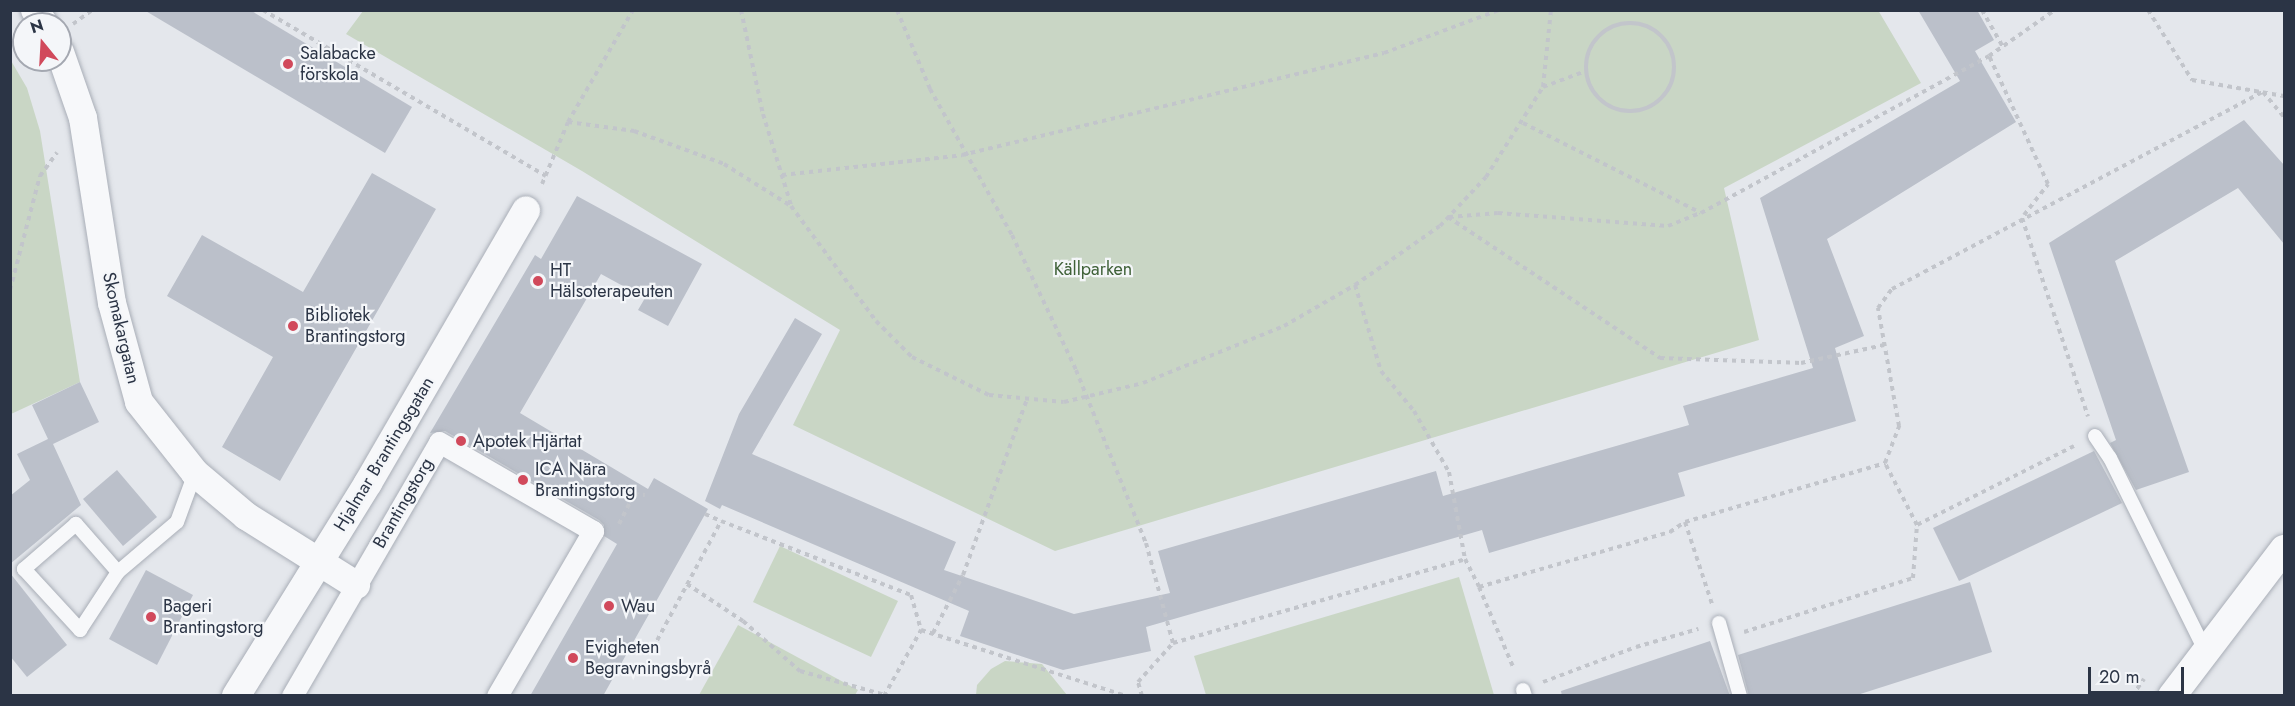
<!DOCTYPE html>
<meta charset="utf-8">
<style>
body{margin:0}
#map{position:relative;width:2295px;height:706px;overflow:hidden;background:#e4e7ec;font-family:Jost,sans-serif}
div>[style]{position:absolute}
.green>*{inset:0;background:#c9d6c5}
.building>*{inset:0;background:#bbc0ca}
.path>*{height:4px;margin-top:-2px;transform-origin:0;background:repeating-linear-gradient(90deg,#c2c5cb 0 4.5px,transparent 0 9px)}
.path>.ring{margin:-2px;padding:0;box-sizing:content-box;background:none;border:4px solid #c2c5cb;border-radius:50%}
.roads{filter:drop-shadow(0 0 2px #a9aeb7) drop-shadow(0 0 2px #a9aeb7)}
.service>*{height:14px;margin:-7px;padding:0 7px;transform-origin:7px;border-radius:7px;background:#f7f8fa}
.pedestrian>*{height:21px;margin:-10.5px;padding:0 10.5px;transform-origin:10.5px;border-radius:10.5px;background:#f7f8fa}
.minor>*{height:28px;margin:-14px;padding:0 14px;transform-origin:14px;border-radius:14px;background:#f7f8fa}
.dots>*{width:16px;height:16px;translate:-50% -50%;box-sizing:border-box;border:3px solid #f4f6f9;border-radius:50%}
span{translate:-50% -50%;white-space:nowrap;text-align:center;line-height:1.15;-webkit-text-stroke:4.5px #f4f6f9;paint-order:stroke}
.poi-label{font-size:18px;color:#2b3445}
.left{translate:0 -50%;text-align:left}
.park-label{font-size:18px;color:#3f6138}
.street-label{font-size:18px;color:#2b3445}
.frame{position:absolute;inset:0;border:12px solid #2b3445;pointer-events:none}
.north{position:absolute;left:12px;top:12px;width:60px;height:60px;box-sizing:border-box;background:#f4f6f9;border:2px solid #a4a8b1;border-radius:50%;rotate:342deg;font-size:16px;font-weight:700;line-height:24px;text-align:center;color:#2b3445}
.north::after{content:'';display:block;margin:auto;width:21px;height:27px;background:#d1495b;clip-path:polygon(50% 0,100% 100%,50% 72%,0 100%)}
.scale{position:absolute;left:2088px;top:667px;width:96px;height:27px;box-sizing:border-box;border:3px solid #2b3445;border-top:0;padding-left:8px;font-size:18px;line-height:21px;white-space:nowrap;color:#2b3445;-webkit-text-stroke:4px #f4f6f9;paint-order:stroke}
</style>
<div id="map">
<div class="green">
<div style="clip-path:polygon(363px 11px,1878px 10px,1921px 83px,1724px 188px,1759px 340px,1055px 551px,793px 425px,840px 330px,582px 171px,346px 34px)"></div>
<div style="clip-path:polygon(10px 59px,27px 88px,40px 131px,80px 382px,11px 414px)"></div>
<div style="clip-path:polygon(780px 546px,898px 601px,871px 657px,753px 602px)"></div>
<div style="clip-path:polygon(1459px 577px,1494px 695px,1206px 695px,1194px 656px)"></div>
<div style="clip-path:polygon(738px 625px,858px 690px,855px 695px,699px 695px)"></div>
<div style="clip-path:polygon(1005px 661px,1042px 664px,1067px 695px,976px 695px,977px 685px,991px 669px)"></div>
</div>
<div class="building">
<div style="clip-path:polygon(144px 10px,250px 10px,412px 107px,385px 153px)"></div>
<div style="clip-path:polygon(1918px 10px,1977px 10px,1994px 40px,1975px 51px,2016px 122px,1827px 239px,1864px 336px,1835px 348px,1856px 421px,1678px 473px,1685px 496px,1489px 553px,1482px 530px,1146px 627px,1151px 651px,1063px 670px,960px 636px,969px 611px,722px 505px,720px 509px,705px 501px,739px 414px,795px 318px,822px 334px,752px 454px,956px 542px,944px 570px,1074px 614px,1170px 593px,1158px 551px,1436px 471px,1443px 496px,1689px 425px,1683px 406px,1813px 368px,1760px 198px,1960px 81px)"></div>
<div style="clip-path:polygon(2244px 120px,2284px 165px,2284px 244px,2238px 188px,2115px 261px,2189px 472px,2136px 490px,2110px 443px,2116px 440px,2049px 243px)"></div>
<div style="clip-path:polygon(372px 173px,436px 209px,280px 481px,222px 447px,273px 357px,167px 296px,202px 235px,303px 292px)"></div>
<div style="clip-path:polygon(577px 196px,702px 264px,668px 326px,638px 310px,645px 298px,601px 274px,520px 413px,648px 489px,654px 478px,708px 509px,603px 696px,530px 696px,617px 544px,604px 536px,604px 525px,599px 520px,445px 431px,430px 433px,535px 255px,541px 259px)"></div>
<div style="clip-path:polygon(80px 382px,99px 422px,53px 444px,81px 505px,10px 564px,10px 496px,30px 480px,17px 454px,48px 439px,32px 405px)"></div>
<div style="clip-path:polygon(2094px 451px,2122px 503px,1959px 581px,1933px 528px)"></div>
<div style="clip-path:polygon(117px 470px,157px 517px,123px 546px,83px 499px)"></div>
<div style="clip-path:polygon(146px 570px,193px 595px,157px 665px,109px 639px)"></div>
<div style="clip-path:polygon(10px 573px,67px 645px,27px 677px,10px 656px)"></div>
<div style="clip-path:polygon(1970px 582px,1992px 652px,1854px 696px,1749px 696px,1738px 655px)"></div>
<div style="clip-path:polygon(1710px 641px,1730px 696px,1562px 696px,1561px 691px)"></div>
</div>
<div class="path">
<div style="left:263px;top:10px;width:328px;rotate:30.4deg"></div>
<div style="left:741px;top:10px;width:106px;rotate:78.1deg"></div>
<div style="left:763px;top:114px;width:95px;rotate:72.9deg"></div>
<div style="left:897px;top:10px;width:86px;rotate:67.3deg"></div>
<div style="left:930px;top:89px;width:167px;rotate:60.7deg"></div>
<div style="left:1012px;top:235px;width:149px;rotate:64.6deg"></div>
<div style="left:1076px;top:370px;width:187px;rotate:68deg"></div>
<div style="left:1146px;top:543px;width:104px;rotate:74.9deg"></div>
<div style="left:1982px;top:10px;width:43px;rotate:60.4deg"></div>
<div style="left:2148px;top:10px;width:83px;rotate:57.8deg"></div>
<div style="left:2192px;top:80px;width:93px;rotate:9.9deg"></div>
<div class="ring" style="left:1586px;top:23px;width:84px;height:84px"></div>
<div style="left:73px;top:24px;width:24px;rotate:-36deg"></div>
<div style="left:1543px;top:87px;width:46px;rotate:-20.4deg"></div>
<div style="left:2263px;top:92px;width:33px;rotate:50deg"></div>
<div style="left:568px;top:122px;width:67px;rotate:7.8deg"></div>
<div style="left:634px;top:131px;width:96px;rotate:20.1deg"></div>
<div style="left:724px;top:164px;width:79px;rotate:32.1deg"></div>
<div style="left:791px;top:206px;width:143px;rotate:53.5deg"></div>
<div style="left:876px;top:321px;width:51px;rotate:45deg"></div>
<div style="left:912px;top:357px;width:86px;rotate:26.3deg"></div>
<div style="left:989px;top:395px;width:75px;rotate:5.3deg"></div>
<div style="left:1064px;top:402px;width:81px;rotate:-13.5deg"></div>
<div style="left:1143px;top:383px;width:152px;rotate:-22deg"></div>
<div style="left:1284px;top:326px;width:82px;rotate:-30deg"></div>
<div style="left:1355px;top:285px;width:103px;rotate:-34.8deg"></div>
<div style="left:1440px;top:226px;width:67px;rotate:-46.8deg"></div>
<div style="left:1486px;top:177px;width:107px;rotate:-57.7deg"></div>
<div style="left:1543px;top:87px;width:77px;rotate:-84.1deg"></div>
<div style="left:1523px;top:123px;width:199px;rotate:26.8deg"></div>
<div style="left:1701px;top:213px;width:328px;rotate:-28.6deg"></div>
<div style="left:782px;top:175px;width:181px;rotate:-6.3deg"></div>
<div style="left:962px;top:155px;width:434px;rotate:-13.6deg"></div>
<div style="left:1384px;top:53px;width:123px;rotate:-20.5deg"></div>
<div style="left:542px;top:184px;width:67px;rotate:-67.2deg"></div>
<div style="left:568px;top:122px;width:129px;rotate:-59.9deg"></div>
<div style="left:2024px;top:215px;width:39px;rotate:-52deg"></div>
<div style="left:2048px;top:184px;width:141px;rotate:-114.7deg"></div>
<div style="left:1989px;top:56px;width:80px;rotate:-34.9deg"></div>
<div style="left:1448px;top:217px;width:255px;rotate:33.6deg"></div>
<div style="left:1660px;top:358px;width:141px;rotate:2deg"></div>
<div style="left:1801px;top:363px;width:85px;rotate:-12.2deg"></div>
<div style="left:1449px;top:217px;width:49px;rotate:-4.7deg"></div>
<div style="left:1498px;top:213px;width:170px;rotate:4.4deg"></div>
<div style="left:1668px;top:226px;width:35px;rotate:-22deg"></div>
<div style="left:2022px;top:218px;width:209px;rotate:71.6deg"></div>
<div style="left:1355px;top:285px;width:90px;rotate:73.2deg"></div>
<div style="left:1381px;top:371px;width:52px;rotate:50.5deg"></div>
<div style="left:1414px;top:411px;width:70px;rotate:60.2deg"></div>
<div style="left:1449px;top:472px;width:88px;rotate:79.6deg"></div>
<div style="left:10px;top:290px;width:118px;rotate:-75.3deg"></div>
<div style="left:40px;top:176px;width:29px;rotate:-54deg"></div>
<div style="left:2074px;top:446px;width:176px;rotate:153.3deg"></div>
<div style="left:1917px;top:525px;width:70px;rotate:-117.3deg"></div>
<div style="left:1885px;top:463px;width:40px;rotate:-69deg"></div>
<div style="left:1899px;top:426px;width:120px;rotate:-100.1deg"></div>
<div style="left:1878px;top:308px;width:24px;rotate:-54deg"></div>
<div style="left:1892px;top:289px;width:420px;rotate:-28deg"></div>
<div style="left:705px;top:514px;width:17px;rotate:24deg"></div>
<div style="left:1685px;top:522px;width:86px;rotate:71.8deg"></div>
<div style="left:619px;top:524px;width:34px;rotate:-63deg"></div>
<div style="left:634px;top:494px;width:11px;rotate:5deg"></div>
<div style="left:687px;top:584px;width:67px;rotate:33.5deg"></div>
<div style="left:743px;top:621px;width:76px;rotate:41.3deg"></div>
<div style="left:800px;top:671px;width:88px;rotate:15.8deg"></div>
<div style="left:1479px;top:587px;width:89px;rotate:66.9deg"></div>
<div style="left:1744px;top:632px;width:177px;rotate:-17.7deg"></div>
<div style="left:1913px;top:578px;width:53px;rotate:-85.7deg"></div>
<div style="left:933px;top:633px;width:65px;rotate:-62.7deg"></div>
<div style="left:963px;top:575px;width:187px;rotate:-70deg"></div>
<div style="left:653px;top:648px;width:144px;rotate:-61.8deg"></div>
<div style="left:721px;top:521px;width:204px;rotate:21.3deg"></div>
<div style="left:911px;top:595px;width:36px;rotate:74deg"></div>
<div style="left:1543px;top:682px;width:99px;rotate:-20.6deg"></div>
<div style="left:1636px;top:647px;width:65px;rotate:-16.2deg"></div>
<div style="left:884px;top:696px;width:76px;rotate:-60.7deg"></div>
<div style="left:921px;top:630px;width:216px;rotate:17.8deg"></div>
<div style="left:1142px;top:696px;width:15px;rotate:-106deg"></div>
<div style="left:1138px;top:682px;width:52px;rotate:-48.1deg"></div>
<div style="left:1173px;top:643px;width:304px;rotate:-16deg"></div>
<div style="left:1465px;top:559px;width:31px;rotate:63deg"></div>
<div style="left:1479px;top:587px;width:199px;rotate:-16.1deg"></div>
<div style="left:1670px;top:532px;width:18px;rotate:-34deg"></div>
<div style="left:1685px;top:522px;width:209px;rotate:-16.4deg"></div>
<div style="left:2132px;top:696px;width:21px;rotate:-55deg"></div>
</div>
<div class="roads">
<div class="service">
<div style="left:2095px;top:436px;width:27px;rotate:56deg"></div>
<div style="left:2110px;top:458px;width:216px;rotate:63.7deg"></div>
<div style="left:118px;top:572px;width:64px;rotate:-131.2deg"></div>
<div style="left:76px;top:524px;width:69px;rotate:139.1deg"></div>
<div style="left:24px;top:569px;width:83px;rotate:47.4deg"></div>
<div style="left:80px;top:630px;width:69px;rotate:-56.8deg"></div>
<div style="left:118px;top:572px;width:77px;rotate:-40.3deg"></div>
<div style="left:177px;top:522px;width:52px;rotate:-69.8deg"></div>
<div style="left:1719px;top:623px;width:76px;rotate:74deg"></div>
<div style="left:1523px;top:690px;width:6px;rotate:72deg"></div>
</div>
<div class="pedestrian">
<div style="left:292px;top:696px;width:293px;rotate:-59.9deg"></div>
<div style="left:439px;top:442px;width:178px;rotate:30deg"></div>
<div style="left:593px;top:531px;width:191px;rotate:120.2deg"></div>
</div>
<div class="minor">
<div style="left:35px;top:10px;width:17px;rotate:57deg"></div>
<div style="left:60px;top:52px;width:70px;rotate:70.8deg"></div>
<div style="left:83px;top:118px;width:187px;rotate:81.1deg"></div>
<div style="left:112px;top:303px;width:103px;rotate:74.7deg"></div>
<div style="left:139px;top:402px;width:90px;rotate:51.7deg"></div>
<div style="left:195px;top:473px;width:67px;rotate:40.1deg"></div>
<div style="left:246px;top:516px;width:130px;rotate:32.1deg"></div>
<div style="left:236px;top:696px;width:251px;rotate:-58.2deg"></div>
<div style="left:368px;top:483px;width:315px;rotate:-59.9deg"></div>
<div style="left:2172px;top:696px;width:185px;rotate:-52.7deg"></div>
</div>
</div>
<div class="dots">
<div style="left:288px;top:64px;background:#d1495b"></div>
<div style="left:538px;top:281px;background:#d1495b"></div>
<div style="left:293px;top:326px;background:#d1495b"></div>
<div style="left:461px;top:441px;background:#d1495b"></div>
<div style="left:523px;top:480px;background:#d1495b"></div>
<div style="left:609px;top:606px;background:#d1495b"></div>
<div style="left:151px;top:617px;background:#d1495b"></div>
<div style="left:573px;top:658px;background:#d1495b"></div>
</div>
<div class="poi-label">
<span class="left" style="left:300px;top:64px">Salabacke<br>förskola</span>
<span class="left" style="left:550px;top:281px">HT<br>Hälsoterapeuten</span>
<span class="left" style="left:305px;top:326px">Bibliotek<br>Brantingstorg</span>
<span class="left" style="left:473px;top:441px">Apotek Hjärtat</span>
<span class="left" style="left:535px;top:480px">ICA Nära<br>Brantingstorg</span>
<span class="left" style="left:621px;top:606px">Wau</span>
<span class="left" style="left:163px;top:617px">Bageri<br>Brantingstorg</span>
<span class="left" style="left:585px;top:658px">Evigheten<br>Begravningsbyrå</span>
</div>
<div class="park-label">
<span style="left:1093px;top:269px">Källparken</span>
</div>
<div class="street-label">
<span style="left:121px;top:328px;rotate:77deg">Skomakargatan</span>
<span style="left:384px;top:454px;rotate:-59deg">Hjalmar Brantingsgatan</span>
<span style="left:403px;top:503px;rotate:-60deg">Brantingstorg</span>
</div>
<div class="frame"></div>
<div class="north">N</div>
<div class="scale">20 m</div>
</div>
